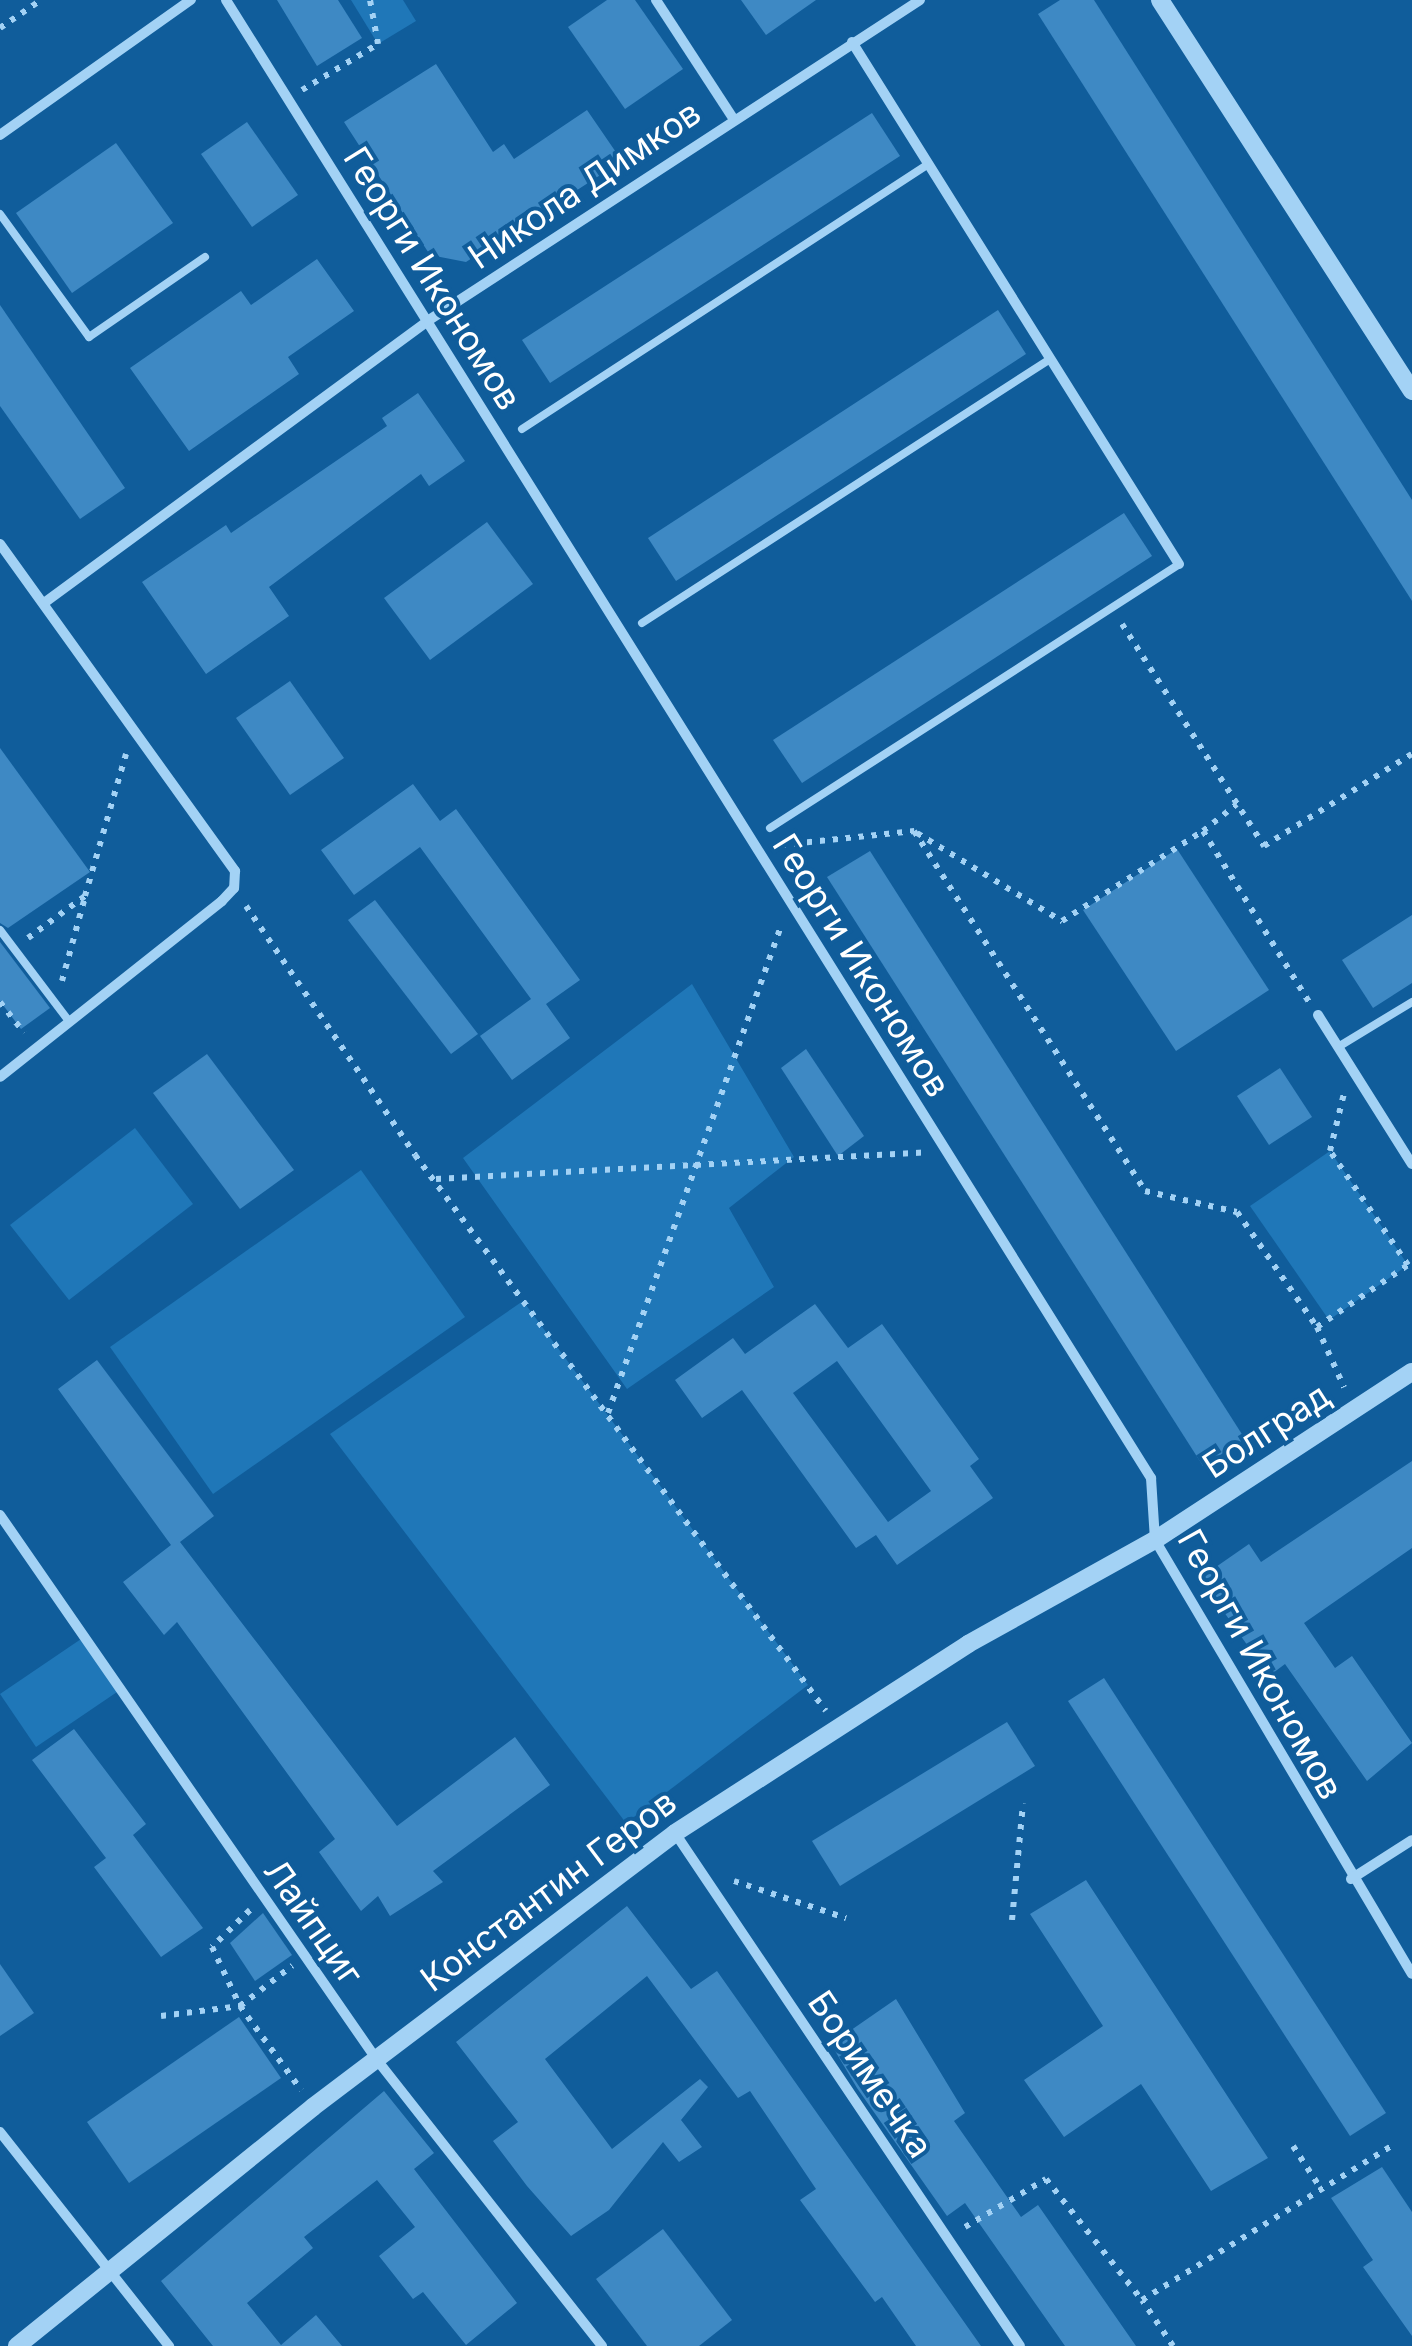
<!DOCTYPE html>
<meta charset="utf-8">
<style>
body{margin:0}
#map{position:relative;width:1412px;height:2346px;overflow:hidden;background:#105d9b;font-family:Inter,sans-serif}
div>[style]{position:absolute}
.green>*{inset:0;background:#1f77b8}
.building>*{inset:0;background:#3e89c4}
.path>*{height:6px;margin-top:-3px;transform-origin:0;background:repeating-linear-gradient(90deg,#a3d2f5 0 5px,transparent 0 13px)}
.service>*{height:8px;margin:-4px;padding:0 4px;transform-origin:4px;border-radius:4px;background:#a3d2f5}
.minor>*{height:10px;margin:-5px;padding:0 5px;transform-origin:5px;border-radius:5px;background:#a3d2f5}
.tertiary>*{height:18px;margin:-9px;padding:0 9px;transform-origin:9px;border-radius:9px;background:#a3d2f5}
span{translate:-50% -50%;white-space:nowrap;text-align:center;line-height:1.15;-webkit-text-stroke:8px #105d9b;paint-order:stroke}
.street-label{font-size:35px;color:#fff}
</style>
<div id="map">
<div class="green">
<div style="clip-path:polygon(351px 0,403px 0,416px 21px,378px 44px)"></div>
<div style="clip-path:polygon(692px 984px,794px 1157px,729px 1208px,774px 1287px,627px 1389px,463px 1158px)"></div>
<div style="clip-path:polygon(135px 1128px,193px 1204px,69px 1300px,10px 1225px)"></div>
<div style="clip-path:polygon(1330px 1151px,1408px 1265px,1329px 1320px,1250px 1206px)"></div>
<div style="clip-path:polygon(361px 1170px,465px 1317px,213px 1494px,110px 1347px)"></div>
<div style="clip-path:polygon(523px 1301px,808px 1685px,626px 1823px,330px 1434px)"></div>
<div style="clip-path:polygon(84px 1637px,120px 1690px,36px 1747px,0 1694px)"></div>
</div>
<div class="building">
<div style="clip-path:polygon(277px 0,338px 0,362px 38px,317px 66px)"></div>
<div style="clip-path:polygon(607px 0,635px 0,683px 69px,625px 109px,568px 27px)"></div>
<div style="clip-path:polygon(741px 0,816px 0,766px 35px)"></div>
<div style="clip-path:polygon(1060px 0,1094px 0,1412px 500px,1412px 601px,1038px 14px)"></div>
<div style="clip-path:polygon(436px 64px,493px 152px,504px 144px,514px 159px,587px 110px,622px 161px,466px 262px,430px 255px,344px 122px)"></div>
<div style="clip-path:polygon(872px 113px,900px 156px,550px 383px,522px 340px)"></div>
<div style="clip-path:polygon(247px 122px,298px 195px,252px 227px,201px 154px)"></div>
<div style="clip-path:polygon(116px 143px,173px 223px,72px 293px,16px 213px)"></div>
<div style="clip-path:polygon(317px 259px,354px 311px,288px 357px,299px 374px,189px 451px,130px 368px,241px 291px,251px 305px)"></div>
<div style="clip-path:polygon(0 305px,125px 488px,80px 519px,0 406px)"></div>
<div style="clip-path:polygon(998px 310px,1026px 354px,676px 581px,648px 538px)"></div>
<div style="clip-path:polygon(418px 393px,465px 461px,429px 486px,421px 474px,269px 587px,289px 616px,206px 674px,142px 582px,226px 525px,231px 533px,387px 426px,382px 418px)"></div>
<div style="clip-path:polygon(1124px 513px,1152px 556px,802px 783px,773px 740px)"></div>
<div style="clip-path:polygon(487px 522px,533px 584px,430px 660px,384px 598px)"></div>
<div style="clip-path:polygon(290px 681px,344px 758px,290px 795px,236px 718px)"></div>
<div style="clip-path:polygon(0 748px,90px 872px,8px 928px,0 923px)"></div>
<div style="clip-path:polygon(413px 784px,440px 821px,456px 809px,580px 980px,546px 1004px,570px 1038px,512px 1080px,480px 1036px,531px 999px,420px 847px,354px 895px,321px 850px)"></div>
<div style="clip-path:polygon(1177px 849px,1269px 990px,1176px 1051px,1083px 910px)"></div>
<div style="clip-path:polygon(870px 851px,1245px 1439px,1203px 1466px,827px 877px)"></div>
<div style="clip-path:polygon(375px 900px,478px 1034px,451px 1054px,348px 920px)"></div>
<div style="clip-path:polygon(1412px 915px,1412px 983px,1373px 1008px,1342px 960px)"></div>
<div style="clip-path:polygon(0 942px,50px 1008px,21px 1029px,0 1001px)"></div>
<div style="clip-path:polygon(806px 1049px,864px 1136px,838px 1156px,781px 1068px)"></div>
<div style="clip-path:polygon(207px 1054px,294px 1170px,240px 1209px,153px 1093px)"></div>
<div style="clip-path:polygon(1280px 1068px,1312px 1117px,1269px 1145px,1237px 1096px)"></div>
<div style="clip-path:polygon(evenodd,815px 1304px,848px 1348px,882px 1324px,979px 1459px,970px 1466px,993px 1498px,897px 1565px,876px 1535px,856px 1548px,742px 1390px,702px 1418px,675px 1380px,733px 1338px,745px 1354px,815px 1304px,837px 1361px,931px 1491px,888px 1522px,793px 1393px,837px 1361px)"></div>
<div style="clip-path:polygon(97px 1360px,214px 1516px,180px 1542px,397px 1826px,515px 1737px,550px 1785px,433px 1871px,443px 1882px,390px 1916px,378px 1896px,361px 1911px,319px 1852px,335px 1839px,177px 1622px,164px 1635px,123px 1582px,171px 1545px,58px 1389px)"></div>
<div style="clip-path:polygon(1412px 1461px,1412px 1548px,1304px 1623px,1335px 1668px,1352px 1656px,1412px 1743px,1367px 1781px,1285px 1664px,1269px 1676px,1200px 1578px,1249px 1544px,1261px 1562px)"></div>
<div style="clip-path:polygon(1104px 1678px,1386px 2113px,1350px 2136px,1068px 1701px)"></div>
<div style="clip-path:polygon(1007px 1722px,1035px 1766px,840px 1886px,812px 1841px)"></div>
<div style="clip-path:polygon(74px 1729px,146px 1824px,133px 1835px,203px 1928px,161px 1957px,94px 1867px,106px 1858px,32px 1760px)"></div>
<div style="clip-path:polygon(1086px 1880px,1268px 2158px,1211px 2191px,1141px 2084px,1064px 2137px,1024px 2080px,1103px 2026px,1030px 1914px)"></div>
<div style="clip-path:polygon(627px 1906px,691px 1989px,717px 1971px,981px 2346px,916px 2346px,882px 2297px,875px 2302px,800px 2200px,816px 2189px,750px 2091px,738px 2098px,647px 1976px,545px 2059px,612px 2149px,700px 2079px,708px 2087px,681px 2120px,702px 2147px,679px 2162px,663px 2142px,609px 2210px,571px 2236px,527px 2186px,493px 2141px,518px 2122px,456px 2042px)"></div>
<div style="clip-path:polygon(263px 1913px,292px 1955px,255px 1981px,230px 1943px)"></div>
<div style="clip-path:polygon(0 1964px,34px 2013px,0 2036px)"></div>
<div style="clip-path:polygon(896px 1999px,965px 2113px,954px 2121px,1021px 2217px,1038px 2205px,1136px 2346px,1065px 2346px,965px 2203px,947px 2216px,857px 2088px,831px 2044px)"></div>
<div style="clip-path:polygon(239px 2017px,281px 2078px,129px 2183px,87px 2122px)"></div>
<div style="clip-path:polygon(384px 2091px,434px 2153px,414px 2169px,517px 2303px,466px 2345px,423px 2292px,413px 2299px,379px 2256px,415px 2227px,377px 2180px,304px 2237px,313px 2248px,247px 2303px,281px 2345px,316px 2315px,342px 2346px,213px 2346px,161px 2281px)"></div>
<div style="clip-path:polygon(1382px 2167px,1412px 2212px,1412px 2336px,1363px 2267px,1373px 2260px,1331px 2198px)"></div>
<div style="clip-path:polygon(663px 2229px,732px 2320px,699px 2346px,647px 2346px,596px 2279px)"></div>
</div>
<div class="path">
<div style="left:0;top:28px;width:50px;rotate:-34.3deg"></div>
<div style="left:302px;top:90px;width:89px;rotate:-31.2deg"></div>
<div style="left:378px;top:44px;width:45px;rotate:-100.3deg"></div>
<div style="left:1122px;top:624px;width:264px;rotate:57.4deg"></div>
<div style="left:1264px;top:846px;width:174px;rotate:-31.9deg"></div>
<div style="left:1203px;top:831px;width:43px;rotate:-38.5deg"></div>
<div style="left:917px;top:833px;width:170px;rotate:31.3deg"></div>
<div style="left:1062px;top:921px;width:167px;rotate:-32.6deg"></div>
<div style="left:1203px;top:831px;width:201px;rotate:58.2deg"></div>
<div style="left:781px;top:845px;width:134px;rotate:-6deg"></div>
<div style="left:914px;top:831px;width:428px;rotate:57.3deg"></div>
<div style="left:1145px;top:1191px;width:94px;rotate:12.9deg"></div>
<div style="left:1237px;top:1212px;width:140px;rotate:55.2deg"></div>
<div style="left:1317px;top:1327px;width:66px;rotate:65.8deg"></div>
<div style="left:246px;top:906px;width:301px;rotate:55.8deg"></div>
<div style="left:415px;top:1155px;width:691px;rotate:53.53deg"></div>
<div style="left:28px;top:938px;width:71px;rotate:-36.4deg"></div>
<div style="left:85px;top:896px;width:148px;rotate:-73.9deg"></div>
<div style="left:62px;top:981px;width:87px;rotate:-74.7deg"></div>
<div style="left:0;top:1002px;width:39px;rotate:52deg"></div>
<div style="left:436px;top:1179px;width:488px;rotate:-3.1deg"></div>
<div style="left:1317px;top:1327px;width:110px;rotate:-34.3deg"></div>
<div style="left:1408px;top:1265px;width:138px;rotate:-124.4deg"></div>
<div style="left:1330px;top:1151px;width:60px;rotate:-76.4deg"></div>
<div style="left:608px;top:1413px;width:517px;rotate:-70.44deg"></div>
<div style="left:734px;top:1881px;width:118px;rotate:18.3deg"></div>
<div style="left:250px;top:1910px;width:53px;rotate:135.8deg"></div>
<div style="left:212px;top:1947px;width:65px;rotate:64.6deg"></div>
<div style="left:240px;top:2006px;width:66px;rotate:-37.6deg"></div>
<div style="left:1012px;top:1920px;width:117px;rotate:-84.6deg"></div>
<div style="left:161px;top:2016px;width:80px;rotate:-7.2deg"></div>
<div style="left:240px;top:2006px;width:104px;rotate:54deg"></div>
<div style="left:1293px;top:2146px;width:51px;rotate:56.9deg"></div>
<div style="left:965px;top:2227px;width:94px;rotate:-30.7deg"></div>
<div style="left:1046px;top:2179px;width:154px;rotate:51.6deg"></div>
<div style="left:1173px;top:2346px;width:55px;rotate:-124deg"></div>
<div style="left:1142px;top:2300px;width:295px;rotate:-31.7deg"></div>
</div>
<div class="service">
<div style="left:0;top:214px;width:152px;rotate:54.1deg"></div>
<div style="left:89px;top:337px;width:141px;rotate:-34.6deg"></div>
<div style="left:522px;top:429px;width:485px;rotate:-33.1deg"></div>
<div style="left:642px;top:623px;width:486px;rotate:-32.9deg"></div>
<div style="left:770px;top:828px;width:487px;rotate:-32.8deg"></div>
<div style="left:0;top:930px;width:113px;rotate:52.9deg"></div>
<div style="left:1338px;top:1047px;width:87px;rotate:-31.3deg"></div>
</div>
<div class="minor">
<div style="left:226px;top:0;width:1744px;rotate:57.96deg"></div>
<div style="left:1151px;top:1478px;width:62px;rotate:86.3deg"></div>
<div style="left:1155px;top:1540px;width:504px;rotate:59.37deg"></div>
<div style="left:656px;top:0;width:141px;rotate:56.9deg"></div>
<div style="left:852px;top:42px;width:616px;rotate:57.94deg"></div>
<div style="left:0;top:135px;width:234px;rotate:-35.3deg"></div>
<div style="left:0;top:544px;width:403px;rotate:54.3deg"></div>
<div style="left:235px;top:871px;width:17px;rotate:93deg"></div>
<div style="left:234px;top:888px;width:18px;rotate:133deg"></div>
<div style="left:222px;top:901px;width:283px;rotate:141.6deg"></div>
<div style="left:44px;top:603px;width:478px;rotate:-36.3deg"></div>
<div style="left:429px;top:320px;width:586px;rotate:-33.09deg"></div>
<div style="left:1318px;top:1015px;width:176px;rotate:57.8deg"></div>
<div style="left:0;top:1515px;width:663px;rotate:55.33deg"></div>
<div style="left:377px;top:2060px;width:364px;rotate:51.8deg"></div>
<div style="left:675px;top:1833px;width:618px;rotate:56.08deg"></div>
<div style="left:1351px;top:1879px;width:72px;rotate:-32.6deg"></div>
<div style="left:0;top:2132px;width:273px;rotate:51.7deg"></div>
</div>
<div class="tertiary">
<div style="left:1160px;top:0;width:465px;rotate:57.2deg"></div>
<div style="left:17px;top:2346px;width:380px;rotate:-38.9deg"></div>
<div style="left:313px;top:2107px;width:454px;rotate:-37.1deg"></div>
<div style="left:675px;top:1833px;width:349px;rotate:-32.8deg"></div>
<div style="left:968px;top:1644px;width:214px;rotate:-29.1deg"></div>
<div style="left:1155px;top:1540px;width:307px;rotate:-33.2deg"></div>
</div>
<div class="street-label">
<span style="left:584px;top:184px;rotate:-34deg">Никола Димков</span>
<span style="left:433px;top:278px;rotate:58deg">Георги Икономов</span>
<span style="left:862px;top:965px;rotate:58deg">Георги Икономов</span>
<span style="left:1266px;top:1430px;rotate:-33deg">Болград</span>
<span style="left:1261px;top:1664px;rotate:61deg">Георги Икономов</span>
<span style="left:548px;top:1890px;rotate:-37deg">Константин Геров</span>
<span style="left:314px;top:1922px;rotate:55deg">Лайпциг</span>
<span style="left:871px;top:2074px;rotate:56deg">Боримечка</span>
</div>
</div>
